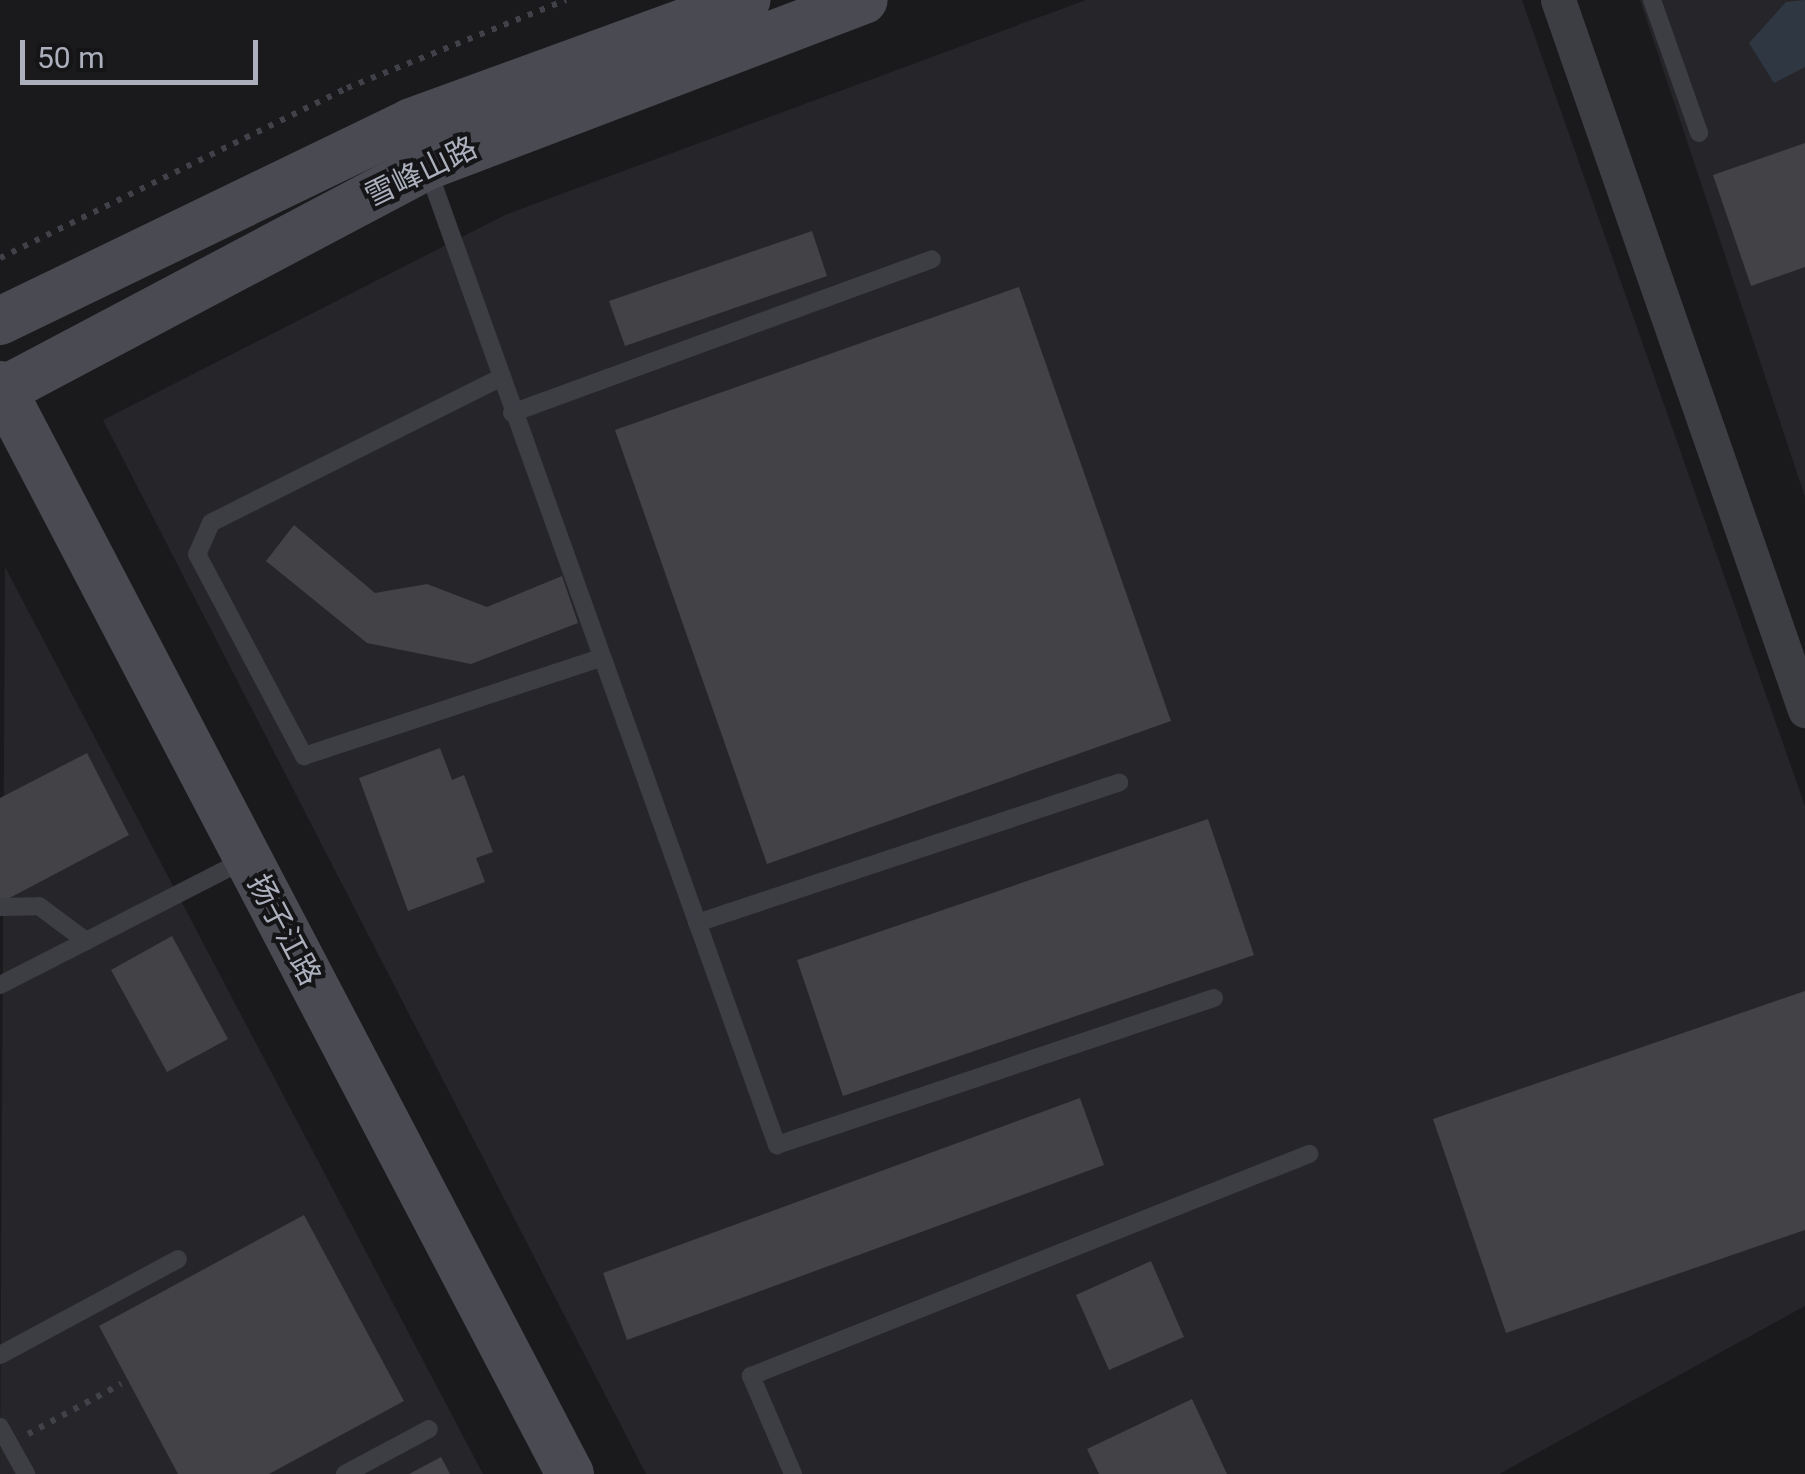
<!DOCTYPE html>
<meta charset="utf-8">
<style>
body{margin:0}
#map{position:relative;width:1805px;height:1474px;overflow:hidden;background:#1a1a1d;font-family:Roboto,"Noto Sans SC",sans-serif}
div>[style]{position:absolute}
.built>*{inset:0;background:#26262a}
.water>*{inset:0;background:#2f3842}
.building>*{inset:0;background:#424247}
.path>*{height:6px;margin-top:-3px;transform-origin:0;background:repeating-linear-gradient(90deg,#414249 0 5px,transparent 0 13px)}
.lane>*{height:18px;margin:-9px;padding:0 9px;transform-origin:9px;border-radius:9px;background:#3d3d44}
.street>*{height:35px;margin:-17.5px;padding:0 17.5px;transform-origin:17.5px;border-radius:17.5px;background:#3d3d44}
.secondary>*{height:48px;margin:-24px;padding:0 24px;transform-origin:24px;border-radius:24px;background:#494a52}
span{translate:-50% -50%;white-space:nowrap;text-align:center;line-height:1.15;-webkit-text-stroke:8px #151518;paint-order:stroke}
.street-label{font-size:30px;color:#acb0bd}
.scale{position:absolute;left:20px;top:40px;width:238px;height:45px;box-sizing:border-box;border:5px solid #acb0bd;border-top:0;padding-left:12px;font-size:30px;line-height:35px;white-space:nowrap;color:#acb0bd;-webkit-text-stroke:8px #151518;paint-order:stroke}
</style>
<div id="map">
<div class="built">
<div style="clip-path:polygon(1086px 0,1522px 0,1805px 806px,1805px 1306px,1499px 1474px,646px 1474px,103px 420px,507px 214px)"></div>
<div style="clip-path:polygon(1640px 0,1805px 0,1805px 497px,1697px 171px)"></div>
<div style="clip-path:polygon(5px 567px,483px 1474px,0 1474px)"></div>
</div>
<div class="water">
<div style="clip-path:polygon(1805px 0,1805px 67px,1774px 83px,1749px 43px,1786px 2px)"></div>
</div>
<div class="building">
<div style="clip-path:polygon(1805px 143px,1805px 267px,1751px 286px,1713px 175px)"></div>
<div style="clip-path:polygon(812px 231px,827px 276px,625px 346px,609px 301px)"></div>
<div style="clip-path:polygon(1019px 287px,1171px 721px,767px 864px,615px 430px)"></div>
<div style="clip-path:polygon(294px 525px,375px 593px,427px 584px,487px 607px,562px 576px,578px 623px,471px 664px,367px 643px,266px 561px)"></div>
<div style="clip-path:polygon(440px 748px,452px 780px,464px 775px,493px 852px,476px 858px,485px 882px,408px 911px,359px 778px)"></div>
<div style="clip-path:polygon(87px 753px,129px 835px,0 903px,0 798px)"></div>
<div style="clip-path:polygon(1208px 819px,1254px 955px,843px 1096px,797px 960px)"></div>
<div style="clip-path:polygon(172px 936px,228px 1039px,167px 1072px,111px 970px)"></div>
<div style="clip-path:polygon(1805px 991px,1805px 1230px,1506px 1333px,1433px 1119px)"></div>
<div style="clip-path:polygon(1080px 1098px,1104px 1165px,627px 1340px,603px 1273px)"></div>
<div style="clip-path:polygon(304px 1215px,404px 1401px,269px 1474px,178px 1474px,99px 1326px)"></div>
<div style="clip-path:polygon(1151px 1261px,1184px 1337px,1109px 1370px,1076px 1295px)"></div>
<div style="clip-path:polygon(1192px 1399px,1227px 1474px,1099px 1474px,1087px 1449px)"></div>
<div style="clip-path:polygon(441px 1457px,450px 1474px,409px 1474px)"></div>
</div>
<div class="path">
<div style="left:0;top:258px;width:386px;rotate:-26.1deg"></div>
<div style="left:347px;top:88px;width:236px;rotate:-21.9deg"></div>
<div style="left:28px;top:1434px;width:106px;rotate:-28.3deg"></div>
</div>
<div class="lane">
<div style="left:1652px;top:0;width:141px;rotate:70.5deg"></div>
<div style="left:428px;top:170px;width:1036px;rotate:70.31deg"></div>
<div style="left:777px;top:1145px;width:461px;rotate:-18.6deg"></div>
<div style="left:500px;top:378px;width:323px;rotate:153.4deg"></div>
<div style="left:211px;top:523px;width:34px;rotate:114deg"></div>
<div style="left:197px;top:554px;width:229px;rotate:62.1deg"></div>
<div style="left:304px;top:756px;width:313px;rotate:-18.3deg"></div>
<div style="left:512px;top:413px;width:447px;rotate:-20.1deg"></div>
<div style="left:0;top:907px;width:39px;rotate:-1deg"></div>
<div style="left:39px;top:906px;width:59px;rotate:36.7deg"></div>
<div style="left:697px;top:923px;width:445px;rotate:-18.4deg"></div>
<div style="left:0;top:985px;width:274px;rotate:-27.1deg"></div>
<div style="left:0;top:1355px;width:202px;rotate:-28.3deg"></div>
<div style="left:0;top:1427px;width:54px;rotate:61deg"></div>
<div style="left:345px;top:1474px;width:95px;rotate:-28.2deg"></div>
<div style="left:793px;top:1474px;width:107px;rotate:-113.2deg"></div>
<div style="left:751px;top:1376px;width:601px;rotate:-21.7deg"></div>
</div>
<div class="street">
<div style="left:1558px;top:0;width:752px;rotate:70.82deg"></div>
</div>
<div class="secondary">
<div style="left:0;top:321px;width:457px;rotate:-25.8deg"></div>
<div style="left:411px;top:122px;width:357px;rotate:-20deg"></div>
<div style="left:0;top:385px;width:1229px;rotate:62.37deg"></div>
<div style="left:0;top:392px;width:483px;rotate:-27.9deg"></div>
<div style="left:427px;top:166px;width:467px;rotate:-20.8deg"></div>
</div>
<div class="street-label">
<span style="left:421px;top:172px;rotate:-26deg">雪峰山路</span>
<span style="left:284px;top:930px;rotate:62deg">扬子江路</span>
</div>
<div class="scale">50 m</div>
</div>
